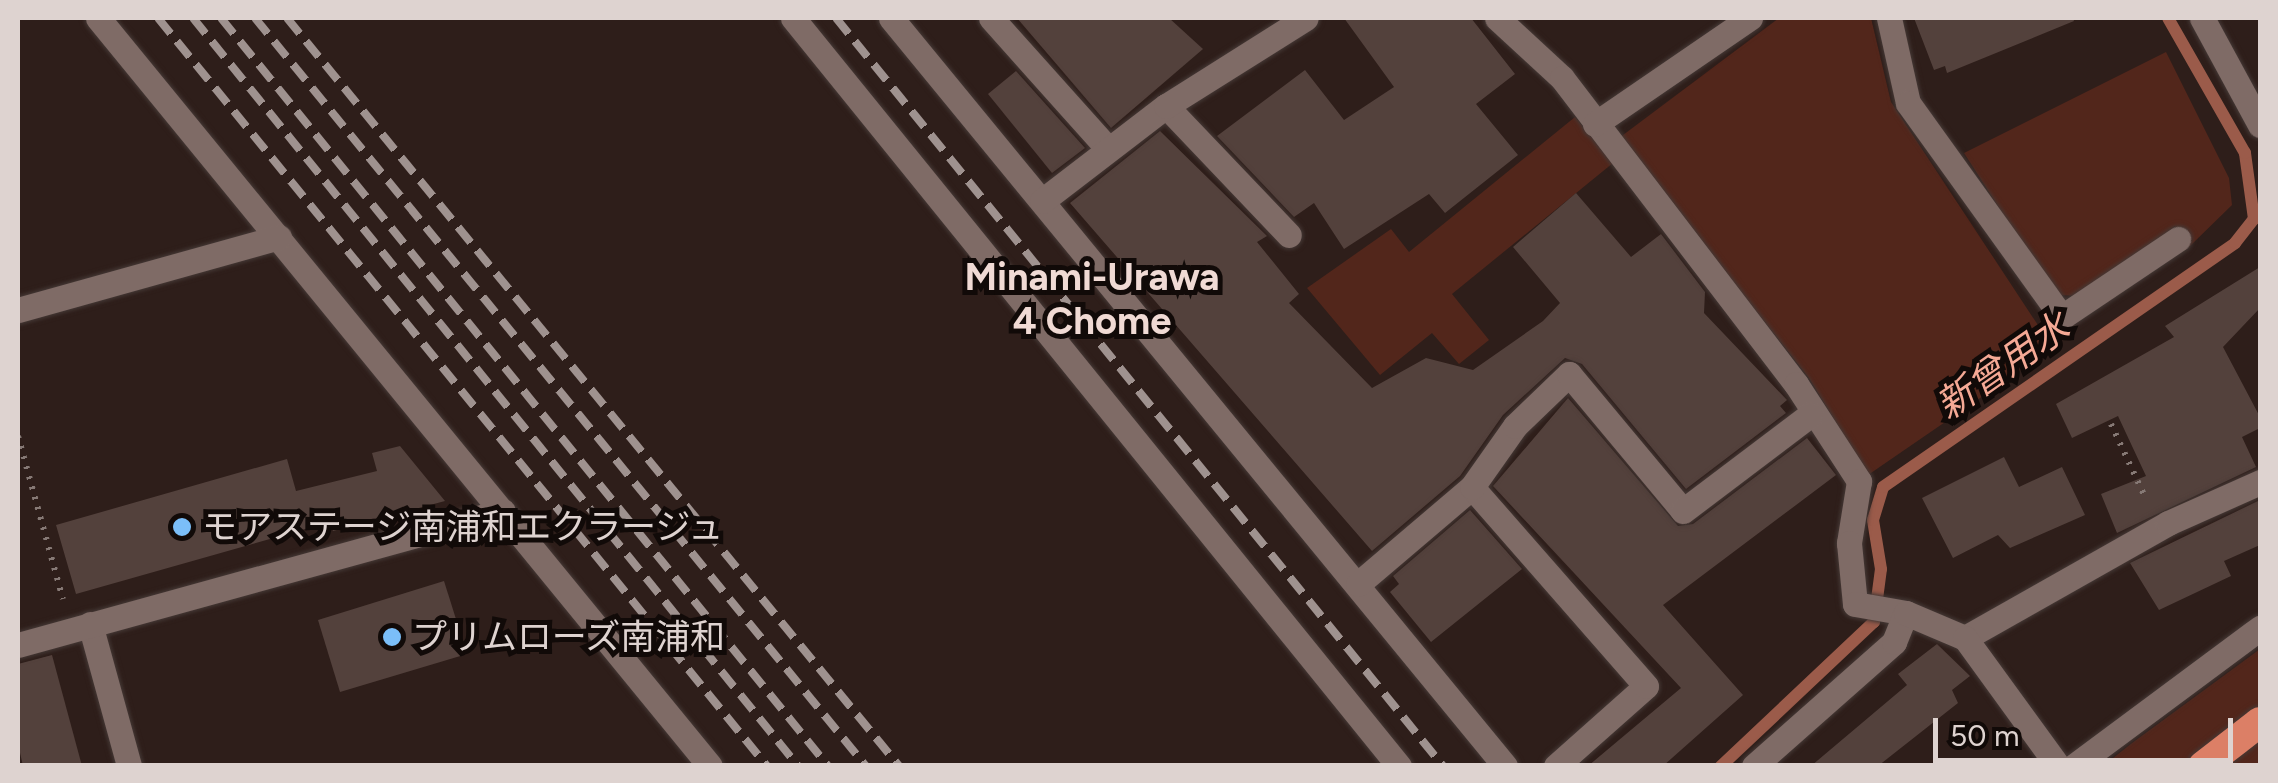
<!DOCTYPE html>
<meta charset="utf-8">
<style>
body{margin:0}
#map{position:relative;width:2278px;height:783px;overflow:hidden;background:#2e1e1a;font-family:Figtree,"Noto Sans JP",sans-serif}
div>[style]{position:absolute}
.green>*{inset:0;background:#52261b}
.stream>*{height:12px;margin:-6px;padding:0 6px;transform-origin:6px;border-radius:6px;background:#9b5b4a}
.building>*{inset:0;background:#53413c}
.path>*{height:6px;margin-top:-3px;transform-origin:0;background:repeating-linear-gradient(90deg,#867975 0 2.5px,transparent 0 10.5px)}
.roads{filter:drop-shadow(0 0 2px #453936) drop-shadow(0 0 2px #453936)}
.minor>*{height:25px;margin:-12.5px;padding:0 12.5px;transform-origin:12.5px;border-radius:12.5px;background:#7f6b66}
.highway>*{height:30px;margin:-15px;padding:0 15px;transform-origin:15px;border-radius:15px;background:#dc7f66}
.rail>*{height:8px;margin-top:-4px;transform-origin:0;background:repeating-linear-gradient(90deg,#9f928f 0 20px,transparent 0 30px)}
.dots>*{width:28px;height:28px;translate:-50% -50%;box-sizing:border-box;border:5px solid #110a08;border-radius:50%}
span{translate:-50% -50%;white-space:nowrap;text-align:center;line-height:1.15;-webkit-text-stroke:10px #110a08;paint-order:stroke}
.poi-label{font-size:35px;color:#ded3d0}
.left{translate:0 -50%;text-align:left}
.neighbourhood-label{font-size:38px;color:#f0dad4;font-weight:700}
.water-label{font-size:38px;color:#f5a995;font-style:italic}
.frame{position:absolute;inset:0;border:20px solid #ded3d0;pointer-events:none}
.scale{position:absolute;left:1933px;top:718px;width:300px;height:45px;box-sizing:border-box;border:5px solid #ded3d0;border-top:0;padding-left:12px;font-size:30px;line-height:35px;white-space:nowrap;color:#ded3d0;-webkit-text-stroke:8px #110a08;paint-order:stroke}
</style>
<div id="map">
<div class="green">
<div style="clip-path:polygon(1779px 18px,1871px 18px,1891px 102px,2053px 348px,1868px 475px,1809px 378px,1619px 138px)"></div>
<div style="clip-path:polygon(2166px 52px,2229px 178px,2232px 205px,2189px 247px,2175px 226px,2081px 296px,2055px 295px,1964px 153px)"></div>
<div style="clip-path:polygon(1575px 117px,1613px 163px,1452px 294px,1489px 340px,1459px 364px,1432px 333px,1380px 375px,1307px 288px,1391px 229px,1409px 252px)"></div>
<div style="clip-path:polygon(2260px 649px,2260px 765px,2103px 766px,2132px 743px)"></div>
</div>
<div class="stream">
<div style="left:1721px;top:766px;width:210px;rotate:-43.3deg"></div>
<div style="left:1874px;top:622px;width:53px;rotate:-82.5deg"></div>
<div style="left:1881px;top:569px;width:50px;rotate:-99.3deg"></div>
<div style="left:1873px;top:520px;width:34px;rotate:-73deg"></div>
<div style="left:1883px;top:487px;width:428px;rotate:-34.7deg"></div>
<div style="left:2235px;top:243px;width:31px;rotate:-52deg"></div>
<div style="left:2254px;top:219px;width:67px;rotate:-97.8deg"></div>
<div style="left:2245px;top:153px;width:155px;rotate:-119.7deg"></div>
</div>
<div class="building">
<div style="clip-path:polygon(1017px 18px,1169px 18px,1203px 49px,1111px 128px)"></div>
<div style="clip-path:polygon(1344px 18px,1471px 18px,1515px 74px,1476px 104px,1518px 155px,1445px 213px,1429px 194px,1344px 249px,1314px 203px,1294px 217px,1217px 136px,1305px 70px,1344px 120px,1394px 87px)"></div>
<div style="clip-path:polygon(1914px 18px,2073px 18px,2074px 21px,1947px 73px,1945px 66px,1934px 70px)"></div>
<div style="clip-path:polygon(1016px 71px,1085px 148px,1052px 173px,988px 94px)"></div>
<div style="clip-path:polygon(1160px 131px,1267px 236px,1257px 242px,1299px 294px,1289px 303px,1372px 388px,1426px 358px,1473px 370px,1543px 321px,1560px 303px,1513px 247px,1576px 193px,1631px 257px,1661px 234px,1705px 292px,1704px 313px,1787px 400px,1780px 406px,1786px 413px,1686px 489px,1582px 364px,1565px 358px,1503px 415px,1460px 476px,1372px 551px,1070px 203px)"></div>
<div style="clip-path:polygon(2260px 267px,2260px 308px,2223px 347px,2260px 417px,2260px 428px,2242px 437px,2256px 467px,2117px 533px,2101px 494px,2146px 476px,2118px 416px,2072px 438px,2056px 404px,2174px 337px,2165px 326px)"></div>
<div style="clip-path:polygon(1568px 398px,1678px 526px,1693px 524px,1807px 438px,1836px 475px,1663px 605px,1743px 695px,1663px 766px,1588px 766px,1681px 688px,1493px 486px)"></div>
<div style="clip-path:polygon(400px 446px,445px 501px,333px 531px,330px 522px,76px 594px,56px 525px,287px 459px,296px 491px,377px 471px,372px 453px)"></div>
<div style="clip-path:polygon(2004px 457px,2019px 487px,2062px 467px,2085px 515px,2010px 548px,1998px 535px,1953px 558px,1922px 498px)"></div>
<div style="clip-path:polygon(2260px 500px,2260px 545px,2224px 561px,2231px 576px,2159px 610px,2130px 563px)"></div>
<div style="clip-path:polygon(1470px 510px,1522px 569px,1431px 642px,1390px 592px,1399px 584px,1393px 576px)"></div>
<div style="clip-path:polygon(444px 581px,467px 654px,340px 692px,318px 620px)"></div>
<div style="clip-path:polygon(1937px 644px,1970px 676px,1952px 690px,1958px 703px,1878px 766px,1811px 766px,1907px 685px,1898px 674px)"></div>
<div style="clip-path:polygon(52px 655px,82px 766px,23px 766px,18px 744px,18px 664px)"></div>
</div>
<div class="path">
<div style="left:2111px;top:424px;width:83px;rotate:65deg"></div>
<div style="left:18px;top:436px;width:169px;rotate:74.6deg"></div>
</div>
<div class="roads">
<div class="minor">
<div style="left:98px;top:18px;width:966px;rotate:50.71deg"></div>
<div style="left:793px;top:18px;width:963px;rotate:50.99deg"></div>
<div style="left:891px;top:18px;width:968px;rotate:50.62deg"></div>
<div style="left:991px;top:18px;width:176px;rotate:48.2deg"></div>
<div style="left:1497px;top:18px;width:88px;rotate:42.7deg"></div>
<div style="left:1562px;top:78px;width:385px;rotate:52.6deg"></div>
<div style="left:1796px;top:384px;width:116px;rotate:57deg"></div>
<div style="left:1859px;top:481px;width:63px;rotate:99.2deg"></div>
<div style="left:1849px;top:543px;width:61px;rotate:84.4deg"></div>
<div style="left:1855px;top:604px;width:52px;rotate:10deg"></div>
<div style="left:1889px;top:18px;width:87px;rotate:77.4deg"></div>
<div style="left:1908px;top:103px;width:264px;rotate:54.3deg"></div>
<div style="left:2062px;top:317px;width:140px;rotate:-33.9deg"></div>
<div style="left:2202px;top:18px;width:122px;rotate:61.5deg"></div>
<div style="left:1166px;top:106px;width:178px;rotate:46.4deg"></div>
<div style="left:1595px;top:124px;width:188px;rotate:-34.4deg"></div>
<div style="left:1042px;top:201px;width:156px;rotate:-37.5deg"></div>
<div style="left:1166px;top:106px;width:165px;rotate:-32.2deg"></div>
<div style="left:18px;top:310px;width:271px;rotate:-15.6deg"></div>
<div style="left:1358px;top:584px;width:150px;rotate:-40.4deg"></div>
<div style="left:90px;top:624px;width:147px;rotate:74.6deg"></div>
<div style="left:1965px;top:638px;width:233px;rotate:-29.5deg"></div>
<div style="left:2168px;top:523px;width:101px;rotate:-24deg"></div>
<div style="left:18px;top:645px;width:503px;rotate:-15.44deg"></div>
<div style="left:1556px;top:766px;width:120px;rotate:-41.6deg"></div>
<div style="left:1646px;top:686px;width:264px;rotate:-131.2deg"></div>
<div style="left:1472px;top:487px;width:75px;rotate:-54.8deg"></div>
<div style="left:1515px;top:426px;width:75px;rotate:-43.9deg"></div>
<div style="left:1569px;top:374px;width:178px;rotate:50.2deg"></div>
<div style="left:1683px;top:511px;width:159px;rotate:-37.1deg"></div>
<div style="left:1754px;top:766px;width:187px;rotate:-41.5deg"></div>
<div style="left:1894px;top:642px;width:31px;rotate:-68deg"></div>
<div style="left:1906px;top:613px;width:64px;rotate:23deg"></div>
<div style="left:1965px;top:638px;width:158px;rotate:54deg"></div>
<div style="left:2074px;top:766px;width:232px;rotate:-36.6deg"></div>
</div>
<div class="highway">
<div style="left:2203px;top:766px;width:72px;rotate:-37.7deg"></div>
</div>
</div>
<div class="rail">
<div style="left:158px;top:18px;width:965px;rotate:50.85deg"></div>
<div style="left:193px;top:18px;width:962px;rotate:51.03deg"></div>
<div style="left:221px;top:18px;width:963px;rotate:50.94deg"></div>
<div style="left:255px;top:18px;width:966px;rotate:50.76deg"></div>
<div style="left:287px;top:18px;width:966px;rotate:50.71deg"></div>
<div style="left:836px;top:18px;width:963px;rotate:50.94deg"></div>
</div>
<div class="dots">
<div style="left:182px;top:527px;background:#7bbef8"></div>
<div style="left:392px;top:637px;background:#7bbef8"></div>
</div>
<div class="poi-label">
<span class="left" style="left:202px;top:527px">モアステージ南浦和エクラージュ</span>
<span class="left" style="left:412px;top:637px">プリムローズ南浦和</span>
</div>
<div class="neighbourhood-label">
<span style="left:1092px;top:300px">Minami-Urawa<br>4 Chome</span>
</div>
<div class="water-label">
<span style="left:2003px;top:367px;rotate:-35deg">新曾用水</span>
</div>
<div class="frame"></div>
<div class="scale">50 m</div>
</div>
